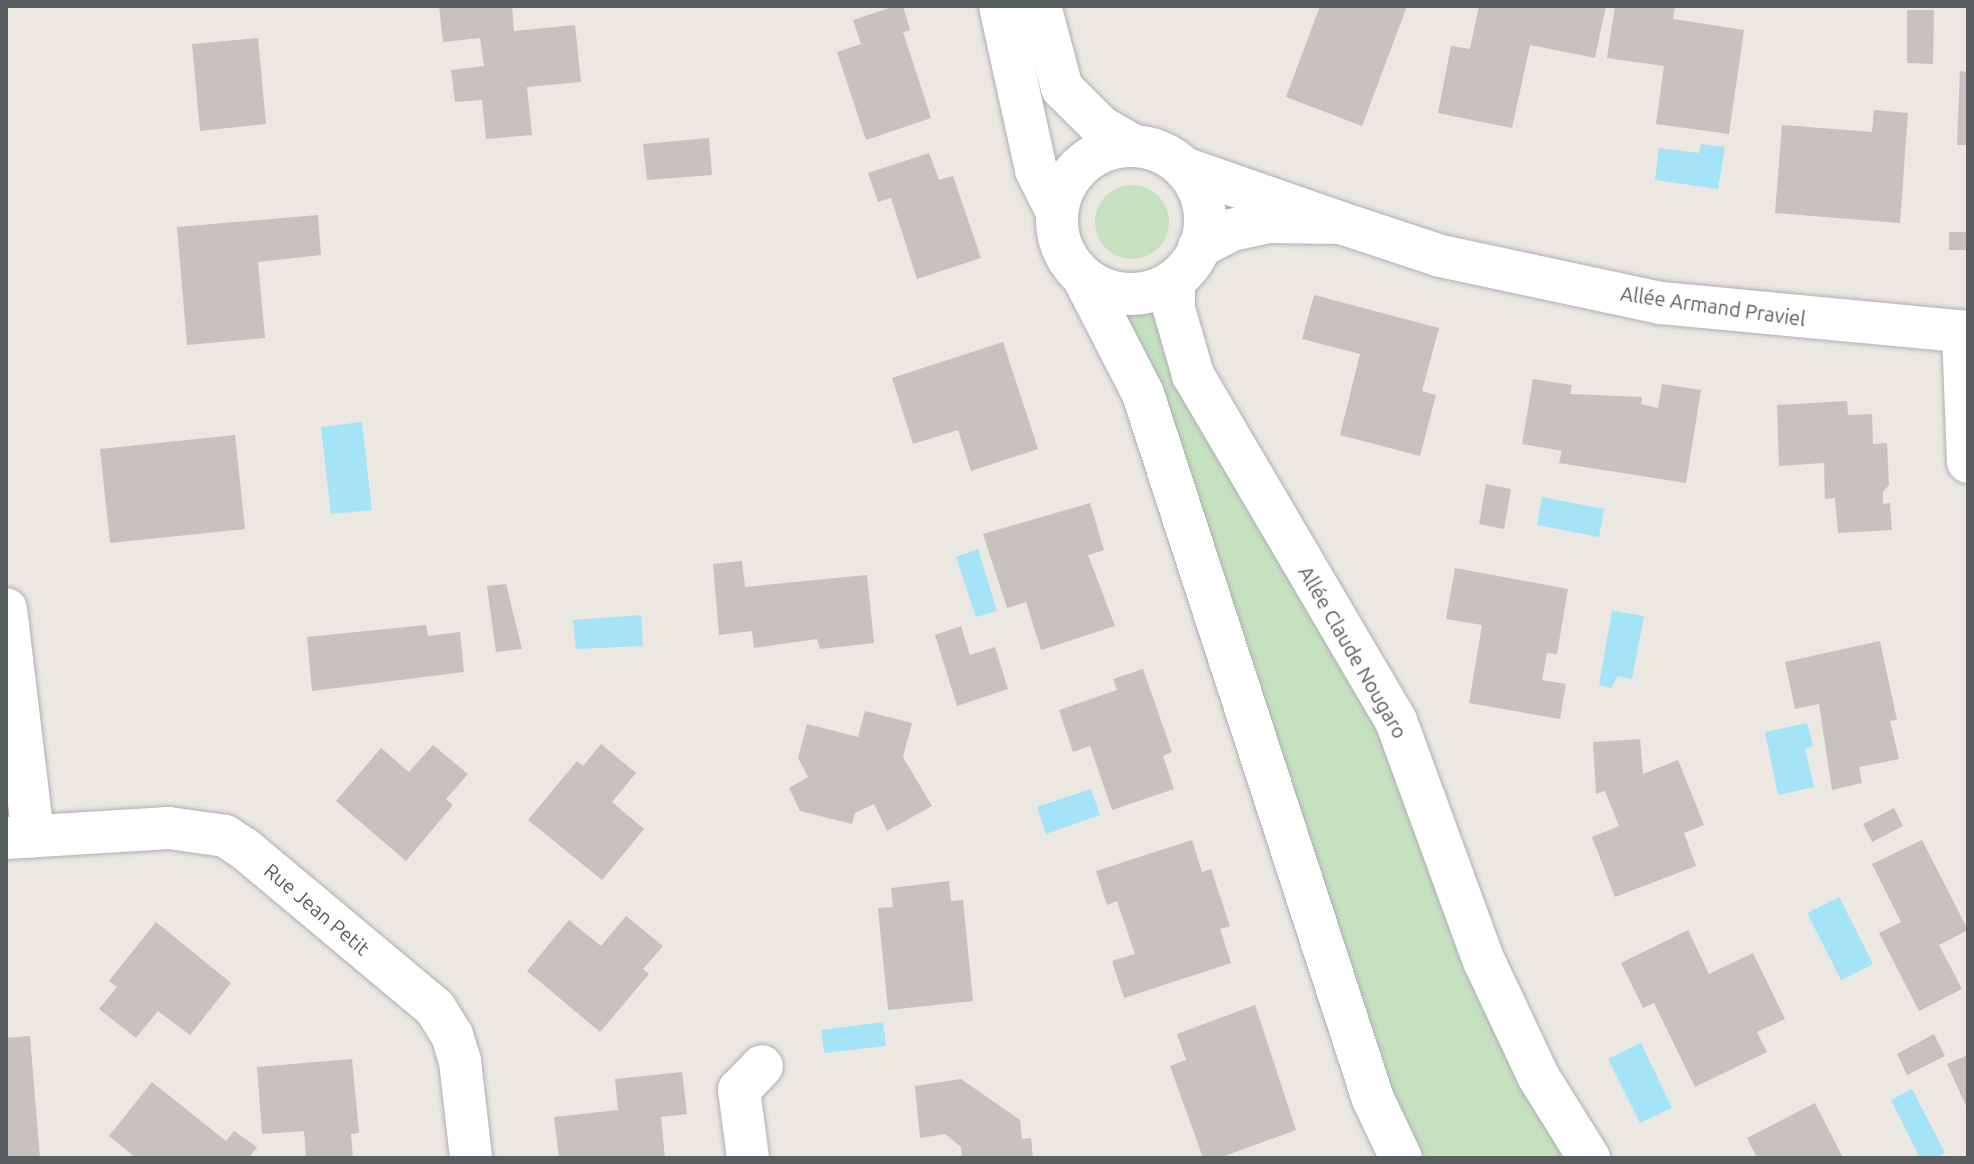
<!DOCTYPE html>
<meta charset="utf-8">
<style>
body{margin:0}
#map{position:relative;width:1974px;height:1164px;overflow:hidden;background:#ebe7e1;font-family:Ubuntu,sans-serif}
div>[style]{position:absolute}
.green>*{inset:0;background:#c5e1bf}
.round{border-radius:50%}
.water>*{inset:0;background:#a5e3f8}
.building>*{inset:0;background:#c6c2be}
.roads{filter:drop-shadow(0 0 2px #adb0b3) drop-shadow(0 0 2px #adb0b3)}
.street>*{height:42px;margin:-21px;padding:0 21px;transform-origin:21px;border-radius:21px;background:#fff}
.street>.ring{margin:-21px;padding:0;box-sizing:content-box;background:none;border:42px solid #fff;border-radius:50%}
span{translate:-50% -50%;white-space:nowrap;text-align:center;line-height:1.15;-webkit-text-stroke:6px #fff;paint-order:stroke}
.street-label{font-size:20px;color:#595e61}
.frame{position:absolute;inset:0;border:8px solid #595e61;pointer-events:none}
</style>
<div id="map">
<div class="green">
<div class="round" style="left:1095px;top:185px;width:74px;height:74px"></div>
<div style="clip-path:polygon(1159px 310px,1351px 672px,1572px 1158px,1426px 1158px,1400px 1117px,1122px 316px)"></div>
</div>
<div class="water">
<div style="clip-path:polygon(1701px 144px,1725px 147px,1718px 189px,1655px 180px,1659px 148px,1699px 153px)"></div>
<div style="clip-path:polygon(362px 422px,372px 510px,331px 514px,321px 427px)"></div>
<div style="clip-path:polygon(1542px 497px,1604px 509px,1599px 537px,1537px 525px)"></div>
<div style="clip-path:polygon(978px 549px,997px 611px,976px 617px,956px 557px)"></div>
<div style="clip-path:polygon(1612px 611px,1644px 616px,1632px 679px,1618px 676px,1611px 688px,1599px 685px)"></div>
<div style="clip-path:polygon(641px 615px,643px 646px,576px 649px,573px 620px)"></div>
<div style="clip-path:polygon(1807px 723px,1813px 746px,1805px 749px,1814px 787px,1778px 795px,1765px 732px)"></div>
<div style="clip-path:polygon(1091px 789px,1100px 815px,1046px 834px,1037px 807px)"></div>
<div style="clip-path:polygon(1839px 897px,1873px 964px,1841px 980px,1807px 913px)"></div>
<div style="clip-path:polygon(883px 1022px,886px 1046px,824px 1053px,821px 1030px)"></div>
<div style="clip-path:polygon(1641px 1043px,1672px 1108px,1640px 1123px,1608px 1059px)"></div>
<div style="clip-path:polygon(1912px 1089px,1945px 1153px,1936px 1158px,1920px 1158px,1891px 1100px)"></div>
</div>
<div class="building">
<div style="clip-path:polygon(439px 6px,512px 6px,514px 31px,575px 25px,581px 82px,527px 87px,532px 135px,486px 139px,482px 100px,455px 102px,451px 70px,484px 66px,480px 38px,443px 42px)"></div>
<div style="clip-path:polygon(895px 6px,903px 6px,910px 30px,903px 32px,931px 118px,866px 140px,837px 52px,861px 44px,853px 20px)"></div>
<div style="clip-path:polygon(1320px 6px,1407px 6px,1362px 126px,1286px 97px)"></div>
<div style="clip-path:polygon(1479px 6px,1606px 6px,1595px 58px,1530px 45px,1512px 128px,1438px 113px,1451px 46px,1470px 49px)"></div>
<div style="clip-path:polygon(1615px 6px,1675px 6px,1673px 19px,1744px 30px,1729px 134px,1656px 124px,1664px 66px,1607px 58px)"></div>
<div style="clip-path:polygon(1907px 10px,1934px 10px,1933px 64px,1907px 63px)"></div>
<div style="clip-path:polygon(258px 38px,266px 124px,200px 131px,192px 44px)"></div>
<div style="clip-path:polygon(1960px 71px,1968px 72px,1968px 145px,1957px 145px)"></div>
<div style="clip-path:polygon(1874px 110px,1908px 113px,1900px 223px,1775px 213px,1782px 125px,1872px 132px)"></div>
<div style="clip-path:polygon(709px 138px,712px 175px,647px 180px,643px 144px)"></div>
<div style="clip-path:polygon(929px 153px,939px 180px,953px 176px,981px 258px,917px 279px,891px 198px,878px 202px,868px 173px)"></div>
<div style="clip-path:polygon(318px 215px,321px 255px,258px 262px,265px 338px,187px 345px,177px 227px)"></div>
<div style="clip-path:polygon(1949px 232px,1968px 232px,1968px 250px,1949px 250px)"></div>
<div style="clip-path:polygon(1314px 295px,1439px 328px,1422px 391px,1436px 395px,1420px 456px,1340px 435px,1360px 354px,1302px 339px)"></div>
<div style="clip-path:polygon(1003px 342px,1038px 449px,971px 471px,958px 430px,913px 444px,892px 378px)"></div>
<div style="clip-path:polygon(1533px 379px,1572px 385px,1570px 394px,1642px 397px,1641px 404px,1658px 408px,1662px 384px,1701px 390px,1686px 483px,1559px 463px,1562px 451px,1522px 444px)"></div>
<div style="clip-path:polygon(1847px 401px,1848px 415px,1872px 414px,1873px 444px,1887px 443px,1889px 485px,1883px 492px,1883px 504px,1890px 503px,1892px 530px,1838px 533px,1835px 498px,1825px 499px,1824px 463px,1779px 466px,1777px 405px)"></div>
<div style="clip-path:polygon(235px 435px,245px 529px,110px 543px,100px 449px)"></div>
<div style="clip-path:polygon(1486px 484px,1511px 489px,1504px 529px,1479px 524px)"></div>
<div style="clip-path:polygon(1090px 503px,1104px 550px,1088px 555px,1115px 626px,1041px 650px,1026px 602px,1007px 608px,983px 534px)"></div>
<div style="clip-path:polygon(742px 561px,745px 587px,867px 575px,874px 643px,820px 649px,817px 639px,754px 648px,752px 631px,719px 635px,713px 564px)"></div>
<div style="clip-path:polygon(1455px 568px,1568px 589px,1557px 654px,1547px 653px,1542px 680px,1566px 684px,1560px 719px,1469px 703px,1482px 625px,1446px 619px)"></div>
<div style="clip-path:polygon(506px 584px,522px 649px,496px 652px,487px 586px)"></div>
<div style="clip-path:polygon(426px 625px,428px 636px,460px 632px,464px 672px,312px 691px,307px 637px)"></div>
<div style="clip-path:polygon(961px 626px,970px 655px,995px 647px,1008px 689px,957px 706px,935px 635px)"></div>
<div style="clip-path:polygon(1880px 641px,1897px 720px,1890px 721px,1899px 759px,1859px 767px,1862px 783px,1832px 790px,1819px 704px,1795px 709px,1785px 662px)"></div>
<div style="clip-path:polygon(1143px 669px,1172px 752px,1163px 756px,1174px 789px,1112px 810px,1090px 746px,1073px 752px,1059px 710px,1117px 690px,1113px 679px)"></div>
<div style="clip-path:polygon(865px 711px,912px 723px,903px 757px,932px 806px,887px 831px,874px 804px,855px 813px,852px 824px,800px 811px,789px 788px,808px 777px,798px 758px,807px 724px,858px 737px)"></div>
<div style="clip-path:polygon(1640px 739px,1643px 774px,1678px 760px,1704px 825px,1684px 833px,1696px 866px,1615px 897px,1592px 837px,1619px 826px,1605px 791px,1596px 794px,1593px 742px)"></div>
<div style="clip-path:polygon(601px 744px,636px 773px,612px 802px,644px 829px,602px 880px,528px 820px,577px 761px,583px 766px)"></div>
<div style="clip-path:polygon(433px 745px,468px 774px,446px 799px,453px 805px,406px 861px,336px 801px,381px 748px,409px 772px)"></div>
<div style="clip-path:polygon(1894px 808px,1903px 826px,1872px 842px,1863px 824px)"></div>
<div style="clip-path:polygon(1192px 840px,1202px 872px,1211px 869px,1230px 926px,1220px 929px,1231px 963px,1124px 998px,1112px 961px,1135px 954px,1117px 901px,1107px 905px,1096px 871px)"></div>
<div style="clip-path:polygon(1922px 840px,1968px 930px,1939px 945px,1962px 989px,1919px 1011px,1879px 933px,1901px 922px,1872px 864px)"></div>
<div style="clip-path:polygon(949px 881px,951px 901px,963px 900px,973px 1001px,888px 1010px,878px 908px,893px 907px,891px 888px)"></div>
<div style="clip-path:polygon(626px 916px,663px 946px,643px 969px,649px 974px,600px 1032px,527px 971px,569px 920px,601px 946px)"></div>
<div style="clip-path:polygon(156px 922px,231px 983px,190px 1035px,158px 1011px,136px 1038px,99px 1009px,117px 987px,109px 981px)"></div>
<div style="clip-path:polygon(1688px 930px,1709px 974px,1753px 953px,1785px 1019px,1757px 1032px,1767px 1052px,1695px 1087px,1654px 1003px,1643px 1008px,1621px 963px)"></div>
<div style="clip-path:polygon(1255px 1005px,1296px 1130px,1219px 1158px,1203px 1158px,1170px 1066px,1186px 1060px,1177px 1034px)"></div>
<div style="clip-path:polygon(1934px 1034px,1945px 1056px,1907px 1075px,1897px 1054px)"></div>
<div style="clip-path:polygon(30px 1036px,40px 1158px,6px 1158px,6px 1038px)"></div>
<div style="clip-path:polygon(1968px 1055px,1968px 1105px,1966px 1106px,1947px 1064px)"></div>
<div style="clip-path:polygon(352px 1059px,359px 1133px,351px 1134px,353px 1158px,306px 1158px,304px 1131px,262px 1134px,257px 1067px)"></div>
<div style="clip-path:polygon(682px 1072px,687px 1114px,661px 1117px,665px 1158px,559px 1158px,554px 1117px,618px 1110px,615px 1079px)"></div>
<div style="clip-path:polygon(961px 1079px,1020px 1120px,1022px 1139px,1031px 1138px,1033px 1158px,962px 1158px,961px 1147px,945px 1134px,920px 1138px,915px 1086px)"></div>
<div style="clip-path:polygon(152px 1082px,226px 1141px,234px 1131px,257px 1147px,249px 1158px,136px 1158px,109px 1136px)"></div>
<div style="clip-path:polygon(1815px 1103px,1843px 1158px,1757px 1158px,1747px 1138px)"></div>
</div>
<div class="roads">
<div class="street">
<div style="left:1000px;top:6px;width:168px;rotate:77.6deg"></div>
<div style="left:1036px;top:170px;width:45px;rotate:63.4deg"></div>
<div style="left:1040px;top:6px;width:85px;rotate:75deg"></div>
<div style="left:1062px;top:88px;width:55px;rotate:45deg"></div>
<div style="left:1101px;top:127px;width:36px;rotate:30deg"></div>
<div class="ring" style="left:1057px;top:146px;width:106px;height:106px"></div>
<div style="left:1184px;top:168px;width:166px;rotate:19.3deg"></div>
<div style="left:1341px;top:223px;width:72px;rotate:-179.2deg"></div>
<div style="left:1269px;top:222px;width:38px;rotate:168deg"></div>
<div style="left:1232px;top:230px;width:37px;rotate:153deg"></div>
<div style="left:1341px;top:223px;width:105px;rotate:18.3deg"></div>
<div style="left:1441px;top:256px;width:225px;rotate:12.1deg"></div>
<div style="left:1661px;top:303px;width:308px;rotate:5.4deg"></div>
<div style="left:1084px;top:279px;width:129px;rotate:62.8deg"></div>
<div style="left:1143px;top:394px;width:742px;rotate:71.93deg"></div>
<div style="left:1373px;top:1099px;width:65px;rotate:64.6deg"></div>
<div style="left:1174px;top:282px;width:27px;rotate:90deg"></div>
<div style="left:1174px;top:309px;width:69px;rotate:73.9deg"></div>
<div style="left:1193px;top:375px;width:401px;rotate:59.6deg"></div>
<div style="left:1396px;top:721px;width:256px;rotate:69.9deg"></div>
<div style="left:1484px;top:961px;width:127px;rotate:64.8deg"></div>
<div style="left:1538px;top:1076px;width:97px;rotate:58.1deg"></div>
<div style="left:1963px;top:332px;width:130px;rotate:87.8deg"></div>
<div style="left:6px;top:609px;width:229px;rotate:83.2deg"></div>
<div style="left:6px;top:838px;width:163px;rotate:-3.5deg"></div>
<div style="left:169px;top:828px;width:57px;rotate:8.1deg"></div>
<div style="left:225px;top:836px;width:24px;rotate:33deg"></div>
<div style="left:245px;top:849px;width:248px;rotate:39.9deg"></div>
<div style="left:435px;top:1008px;width:32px;rotate:58deg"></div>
<div style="left:452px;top:1035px;width:27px;rotate:73deg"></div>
<div style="left:460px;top:1061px;width:98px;rotate:83.5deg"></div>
<div style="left:748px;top:1158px;width:69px;rotate:-97.5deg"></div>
<div style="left:739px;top:1090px;width:33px;rotate:-46deg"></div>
</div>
</div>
<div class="street-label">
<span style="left:1713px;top:306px;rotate:8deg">Allée Armand Praviel</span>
<span style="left:1353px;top:652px;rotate:60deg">Allée Claude Nougaro</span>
<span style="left:317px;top:909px;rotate:40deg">Rue Jean Petit</span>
</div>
<div class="frame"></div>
</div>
